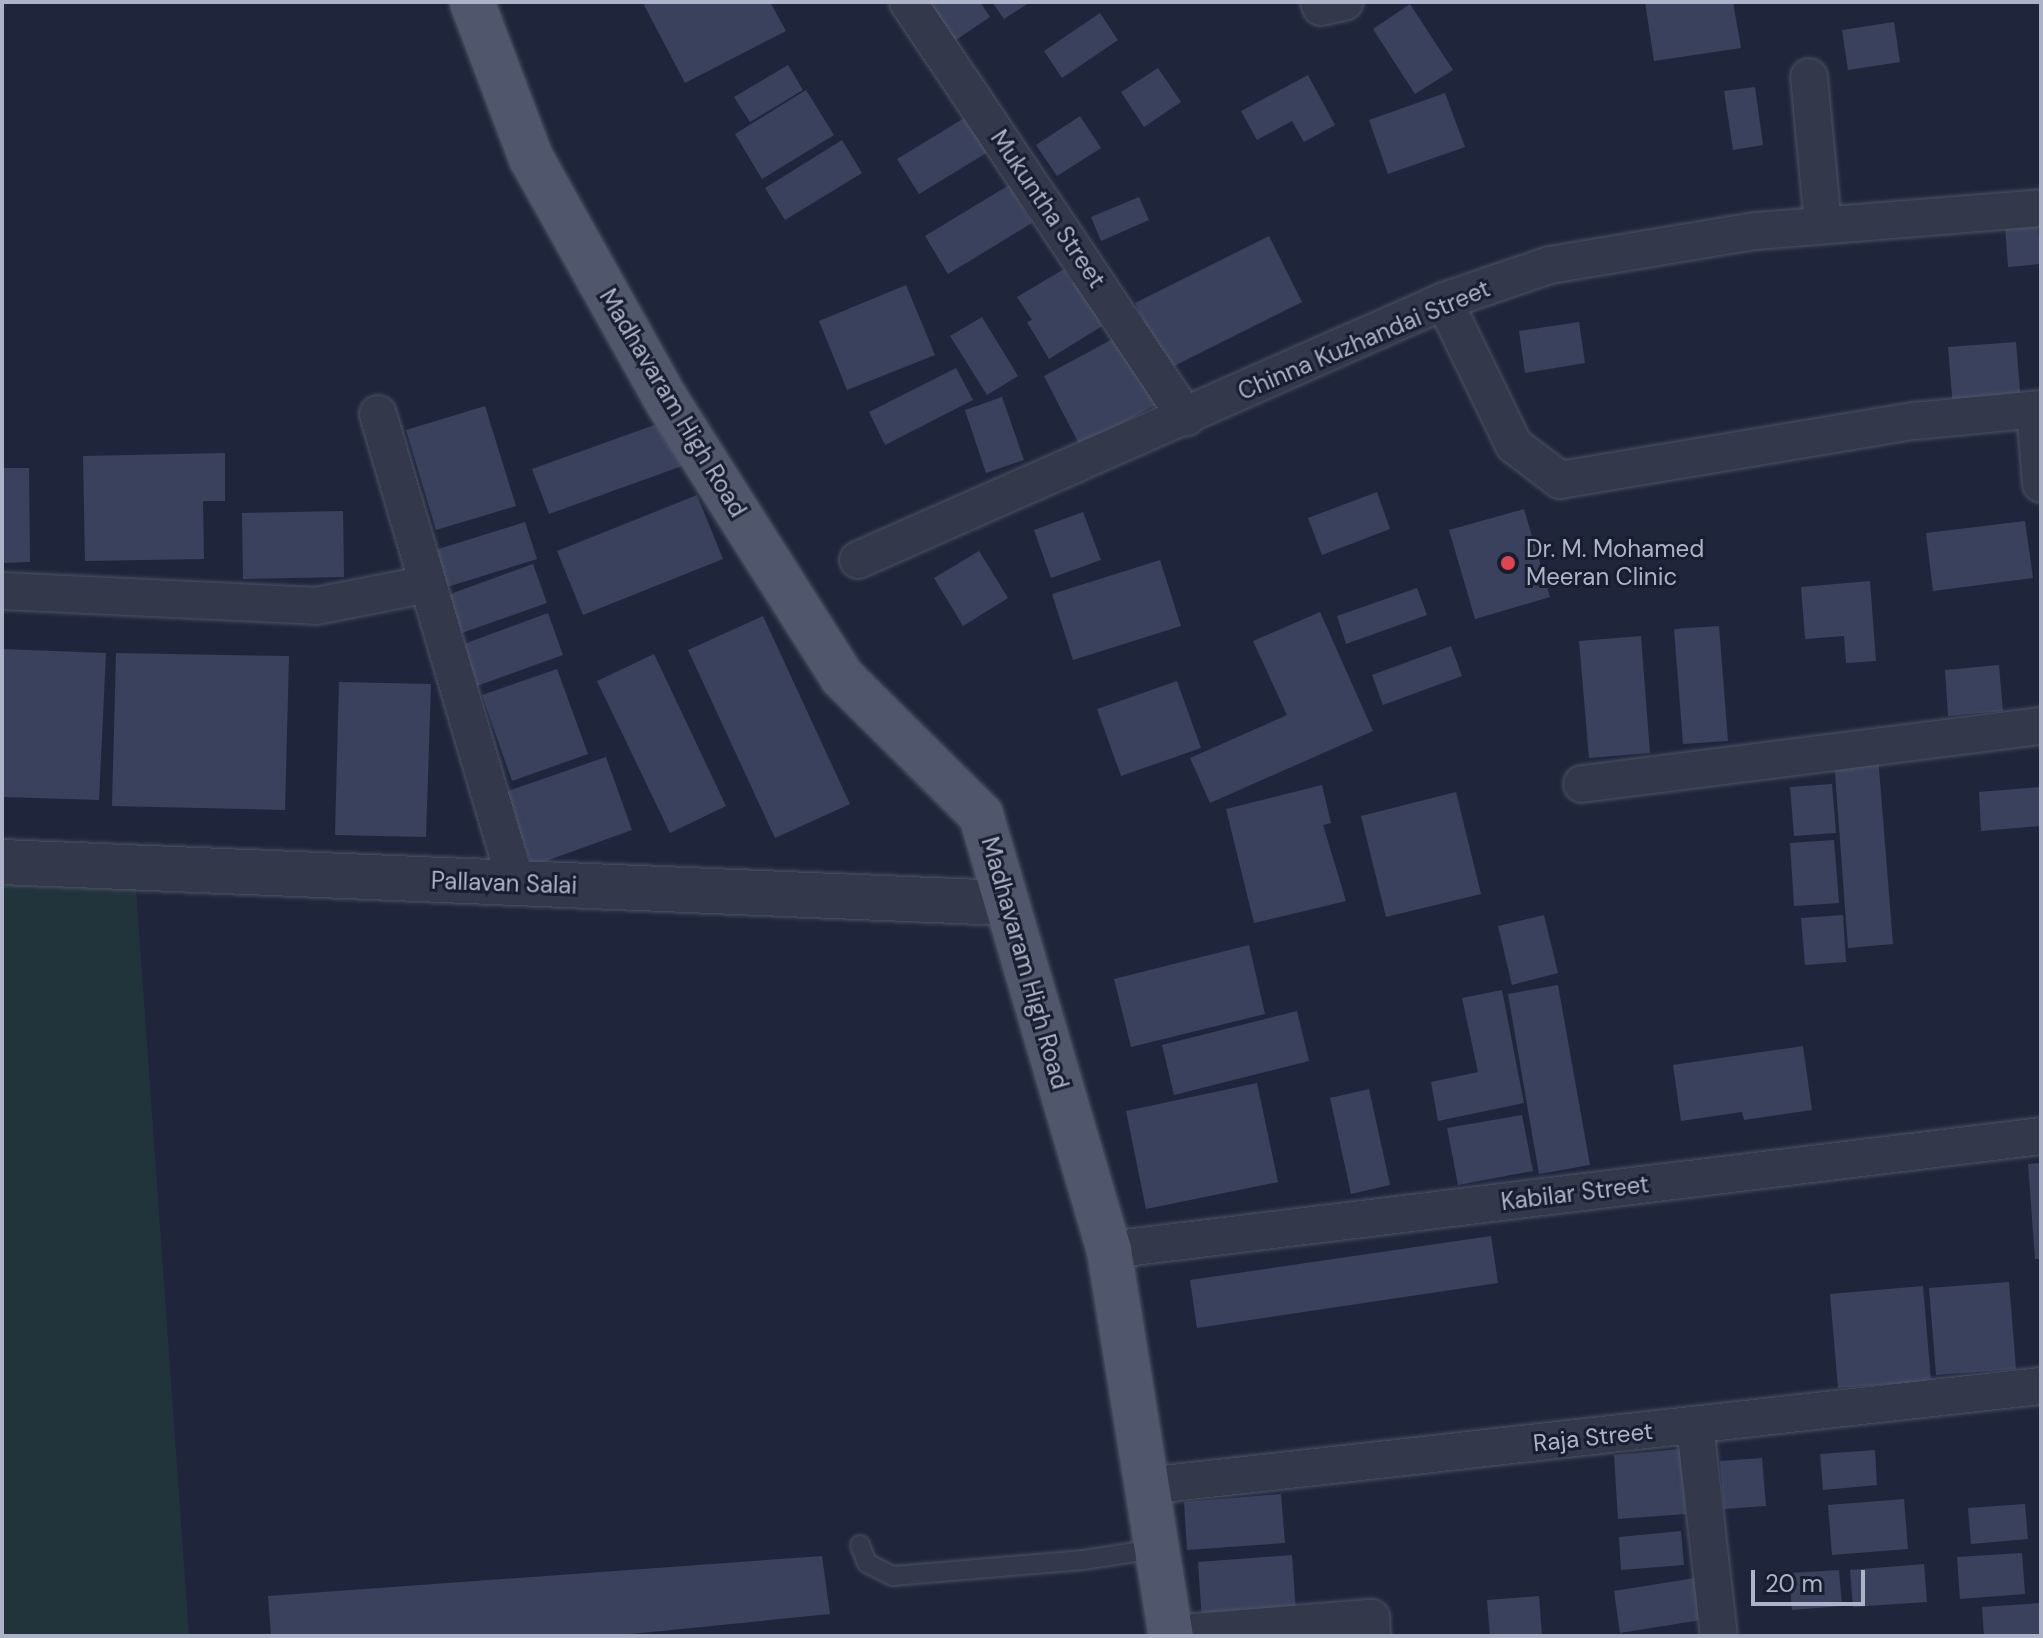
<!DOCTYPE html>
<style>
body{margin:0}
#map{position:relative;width:2043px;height:1638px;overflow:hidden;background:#1f263b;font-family:"DM Sans",sans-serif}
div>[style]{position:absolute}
.green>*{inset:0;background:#21343c}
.building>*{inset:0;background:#3a415c}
.roads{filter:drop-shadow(0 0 2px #4d5366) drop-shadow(0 0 2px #4d5366)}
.service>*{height:18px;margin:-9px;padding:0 9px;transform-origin:9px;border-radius:9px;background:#33384b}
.minor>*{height:36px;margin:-18px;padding:0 18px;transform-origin:18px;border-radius:18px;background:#33384b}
.tertiary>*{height:44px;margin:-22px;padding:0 22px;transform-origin:22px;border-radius:22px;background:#33384b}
.primary>*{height:44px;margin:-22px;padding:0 22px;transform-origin:22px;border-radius:22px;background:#50576c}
.dots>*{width:22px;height:22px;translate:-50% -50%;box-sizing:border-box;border:4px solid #181e30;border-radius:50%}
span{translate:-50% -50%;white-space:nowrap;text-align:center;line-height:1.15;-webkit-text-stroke:6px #181e30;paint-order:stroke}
.street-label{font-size:24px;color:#adb3c8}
.poi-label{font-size:24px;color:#adb3c8}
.left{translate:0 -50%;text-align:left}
.frame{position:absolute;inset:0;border:4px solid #adb3c8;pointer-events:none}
.scale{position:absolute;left:1751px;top:1570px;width:114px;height:36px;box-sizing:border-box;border:4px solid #adb3c8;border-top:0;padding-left:10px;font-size:24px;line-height:28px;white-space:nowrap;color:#adb3c8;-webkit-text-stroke:6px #181e30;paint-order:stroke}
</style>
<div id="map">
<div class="green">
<div style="clip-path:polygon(2px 885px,136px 889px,189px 1636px,2px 1636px)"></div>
</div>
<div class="building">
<div style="clip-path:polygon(649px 2px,770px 2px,786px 31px,685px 83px,644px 5px)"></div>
<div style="clip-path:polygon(913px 2px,980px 2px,990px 17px,944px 48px)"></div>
<div style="clip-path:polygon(992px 2px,1030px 2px,1004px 19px)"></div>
<div style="clip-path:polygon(1645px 2px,1733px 2px,1741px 48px,1654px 61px)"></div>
<div style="clip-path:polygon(1410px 4px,1453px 70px,1415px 94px,1373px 29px)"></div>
<div style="clip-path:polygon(1100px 13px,1118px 40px,1062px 78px,1044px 51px)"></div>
<div style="clip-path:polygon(1894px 22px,1900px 62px,1848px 70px,1842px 30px)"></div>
<div style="clip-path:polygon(788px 65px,803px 90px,750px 122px,734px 97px)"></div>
<div style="clip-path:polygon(1158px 68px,1181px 102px,1144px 127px,1121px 92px)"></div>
<div style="clip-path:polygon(1308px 75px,1335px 125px,1304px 142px,1292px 121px,1257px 140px,1241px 111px)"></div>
<div style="clip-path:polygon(1755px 87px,1763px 145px,1733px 150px,1724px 91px)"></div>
<div style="clip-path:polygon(806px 90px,834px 135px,762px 179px,735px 134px)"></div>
<div style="clip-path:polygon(1445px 93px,1465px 147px,1388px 174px,1369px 120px)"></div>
<div style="clip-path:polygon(1080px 116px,1101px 148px,1057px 176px,1036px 145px)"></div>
<div style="clip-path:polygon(966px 117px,988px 152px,919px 194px,897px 159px)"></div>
<div style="clip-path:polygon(842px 140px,862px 173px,785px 220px,765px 188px)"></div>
<div style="clip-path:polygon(1009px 185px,1032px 223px,948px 274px,925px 236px)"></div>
<div style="clip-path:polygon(1139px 197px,1149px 220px,1101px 241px,1091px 217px)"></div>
<div style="clip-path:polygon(2038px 224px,2041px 264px,2008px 267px,2005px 226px)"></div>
<div style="clip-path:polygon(1269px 236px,1302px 302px,1168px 369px,1135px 303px)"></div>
<div style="clip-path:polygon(1064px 269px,1072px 283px,1078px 279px,1107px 323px,1049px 359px,1027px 322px,1032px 320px,1017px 297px)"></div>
<div style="clip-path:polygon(906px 285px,935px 355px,847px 390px,819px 321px)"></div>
<div style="clip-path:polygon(982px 317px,1018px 376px,987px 395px,950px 336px)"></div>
<div style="clip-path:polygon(1579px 322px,1585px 363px,1525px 373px,1519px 331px)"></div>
<div style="clip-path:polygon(1122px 334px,1159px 403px,1080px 446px,1044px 376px)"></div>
<div style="clip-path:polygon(2016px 342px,2021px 403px,1953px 408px,1948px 347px)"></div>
<div style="clip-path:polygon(956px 368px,973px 400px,885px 445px,869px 412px)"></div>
<div style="clip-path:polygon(1002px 397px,1024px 460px,986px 473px,965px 410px)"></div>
<div style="clip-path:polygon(485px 406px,516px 506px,436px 530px,406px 430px)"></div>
<div style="clip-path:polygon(668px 420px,685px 465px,549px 514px,532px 469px)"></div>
<div style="clip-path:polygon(225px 453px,225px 501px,203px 501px,204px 559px,85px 561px,83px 456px)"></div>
<div style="clip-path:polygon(2px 468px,29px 468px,30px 562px,2px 563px)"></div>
<div style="clip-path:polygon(1377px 492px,1390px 529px,1322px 555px,1308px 518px)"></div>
<div style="clip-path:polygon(697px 495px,723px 559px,583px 615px,557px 551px)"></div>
<div style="clip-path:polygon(1524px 509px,1550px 597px,1475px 619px,1449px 530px)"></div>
<div style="clip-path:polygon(343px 511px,344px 577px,243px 579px,242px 513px)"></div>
<div style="clip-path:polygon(1083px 512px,1101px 560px,1051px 578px,1034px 530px)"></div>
<div style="clip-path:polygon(2025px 521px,2033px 578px,1933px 591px,1926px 533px)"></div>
<div style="clip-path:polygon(525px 522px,537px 559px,447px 587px,435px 550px)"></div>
<div style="clip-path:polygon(979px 551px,1008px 598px,963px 626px,934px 578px)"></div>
<div style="clip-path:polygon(1160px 560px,1181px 626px,1073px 660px,1052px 594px)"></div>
<div style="clip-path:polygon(533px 564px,547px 603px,456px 635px,442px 597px)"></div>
<div style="clip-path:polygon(1870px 581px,1876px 661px,1846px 663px,1844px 636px,1805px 639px,1801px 587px)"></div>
<div style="clip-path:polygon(1417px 588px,1427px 615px,1346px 644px,1337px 616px)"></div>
<div style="clip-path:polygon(1320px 612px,1373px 731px,1210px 803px,1190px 758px,1287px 715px,1253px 641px)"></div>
<div style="clip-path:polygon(548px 613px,563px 655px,477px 686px,461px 645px)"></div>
<div style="clip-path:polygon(763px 616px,850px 804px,775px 838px,688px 650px)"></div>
<div style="clip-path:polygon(1719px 626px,1728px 741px,1683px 744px,1674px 629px)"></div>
<div style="clip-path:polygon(1641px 636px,1650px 753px,1589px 758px,1579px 641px)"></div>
<div style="clip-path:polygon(1451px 646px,1462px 676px,1383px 705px,1372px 675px)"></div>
<div style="clip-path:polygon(2px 649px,106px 653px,99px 800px,2px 797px)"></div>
<div style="clip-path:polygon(116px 653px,289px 656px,285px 810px,112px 806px)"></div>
<div style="clip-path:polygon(654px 654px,726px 806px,670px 833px,597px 681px)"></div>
<div style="clip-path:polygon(1999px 665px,2003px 711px,1948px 716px,1945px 670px)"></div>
<div style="clip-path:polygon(557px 669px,588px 754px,512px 781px,482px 695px)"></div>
<div style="clip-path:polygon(1177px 681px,1201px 748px,1121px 776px,1097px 709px)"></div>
<div style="clip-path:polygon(339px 682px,431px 684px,426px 837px,335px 835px)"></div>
<div style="clip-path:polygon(1878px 756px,1893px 944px,1848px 948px,1834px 760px)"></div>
<div style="clip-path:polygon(606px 757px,632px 830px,532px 866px,505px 792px)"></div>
<div style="clip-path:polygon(1832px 784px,1836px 833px,1794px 836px,1790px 787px)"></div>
<div style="clip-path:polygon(1322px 785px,1331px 823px,1323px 825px,1346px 901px,1254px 923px,1226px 809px)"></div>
<div style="clip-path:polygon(2041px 787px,2041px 826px,1981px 831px,1979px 792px)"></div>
<div style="clip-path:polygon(1456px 792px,1481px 894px,1386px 917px,1361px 816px)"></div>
<div style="clip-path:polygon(1834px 840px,1839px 903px,1794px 906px,1790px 843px)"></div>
<div style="clip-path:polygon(1544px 915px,1558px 973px,1512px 985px,1498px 926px)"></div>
<div style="clip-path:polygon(1843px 915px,1846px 962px,1805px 965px,1801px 918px)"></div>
<div style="clip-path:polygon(1249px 945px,1265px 1014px,1131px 1047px,1114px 979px)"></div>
<div style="clip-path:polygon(1558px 985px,1590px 1165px,1539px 1174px,1508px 994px)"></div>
<div style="clip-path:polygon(1502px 990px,1524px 1103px,1438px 1121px,1431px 1082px,1478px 1072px,1462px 998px)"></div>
<div style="clip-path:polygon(1297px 1011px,1309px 1061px,1174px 1095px,1162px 1045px)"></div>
<div style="clip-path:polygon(1803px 1046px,1812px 1110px,1744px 1120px,1742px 1112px,1681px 1121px,1673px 1065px)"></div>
<div style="clip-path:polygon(1257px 1083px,1278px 1182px,1146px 1209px,1126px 1111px)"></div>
<div style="clip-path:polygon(1369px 1089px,1390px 1185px,1351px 1194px,1330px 1098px)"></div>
<div style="clip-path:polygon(1522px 1115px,1533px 1171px,1458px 1185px,1447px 1128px)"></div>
<div style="clip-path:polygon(2041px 1163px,2041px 1259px,2035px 1259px,2028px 1164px)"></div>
<div style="clip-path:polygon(1491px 1236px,1498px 1283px,1197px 1328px,1190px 1280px)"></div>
<div style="clip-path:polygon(2009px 1282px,2016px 1369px,1936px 1375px,1929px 1288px)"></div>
<div style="clip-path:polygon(1923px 1286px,1931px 1381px,1838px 1388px,1830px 1294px)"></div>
<div style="clip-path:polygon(1681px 1449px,1686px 1514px,1618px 1519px,1614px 1455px)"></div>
<div style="clip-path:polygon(1875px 1450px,1877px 1485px,1823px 1490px,1820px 1454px)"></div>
<div style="clip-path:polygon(1762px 1458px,1766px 1506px,1724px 1509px,1720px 1461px)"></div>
<div style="clip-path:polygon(1281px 1494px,1285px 1543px,1187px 1550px,1184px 1502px)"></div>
<div style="clip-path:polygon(1904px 1499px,1908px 1549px,1832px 1555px,1828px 1505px)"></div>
<div style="clip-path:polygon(2025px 1504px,2028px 1539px,1971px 1544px,1968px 1508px)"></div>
<div style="clip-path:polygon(1681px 1531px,1684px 1565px,1621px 1570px,1619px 1537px)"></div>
<div style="clip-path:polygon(2022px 1553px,2025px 1594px,1960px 1599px,1957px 1557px)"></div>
<div style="clip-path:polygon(1292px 1555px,1296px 1613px,1202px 1621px,1198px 1562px)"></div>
<div style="clip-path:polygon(822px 1556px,830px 1614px,611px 1636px,271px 1636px,268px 1596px)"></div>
<div style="clip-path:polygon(1924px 1564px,1927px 1602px,1853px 1607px,1850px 1570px)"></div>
<div style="clip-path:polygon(1839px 1570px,1842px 1606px,1792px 1610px,1789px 1573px)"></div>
<div style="clip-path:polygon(1695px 1578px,1701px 1620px,1620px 1633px,1614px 1591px)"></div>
<div style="clip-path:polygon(1539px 1596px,1542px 1636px,1490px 1636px,1487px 1600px)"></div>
<div style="clip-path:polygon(2041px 1603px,2041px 1636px,1984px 1636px,1982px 1607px)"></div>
</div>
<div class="roads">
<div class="service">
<div style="left:860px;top:1545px;width:19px;rotate:69deg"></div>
<div style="left:867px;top:1563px;width:29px;rotate:27deg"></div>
<div style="left:893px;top:1576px;width:191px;rotate:-4.8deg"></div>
<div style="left:1083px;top:1560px;width:74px;rotate:-8.6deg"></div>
</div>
<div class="minor">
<div style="left:908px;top:2px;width:500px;rotate:56.2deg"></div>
<div style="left:1319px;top:2px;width:5px;rotate:68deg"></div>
<div style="left:1321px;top:7px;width:24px;rotate:-12deg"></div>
<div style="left:1809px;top:77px;width:148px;rotate:84.6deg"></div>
<div style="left:1444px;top:301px;width:160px;rotate:64.1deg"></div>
<div style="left:1514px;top:445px;width:58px;rotate:37.3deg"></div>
<div style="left:1560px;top:480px;width:359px;rotate:-9.5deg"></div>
<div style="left:1914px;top:421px;width:128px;rotate:-5.4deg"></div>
<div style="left:2035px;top:410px;width:74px;rotate:85.4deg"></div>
<div style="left:378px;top:414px;width:489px;rotate:73.6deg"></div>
<div style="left:858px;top:560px;width:641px;rotate:-23.84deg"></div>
<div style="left:1444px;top:301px;width:112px;rotate:-18.8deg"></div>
<div style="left:1550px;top:265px;width:209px;rotate:-9.4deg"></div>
<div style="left:1756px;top:231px;width:286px;rotate:-4.6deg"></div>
<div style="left:2px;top:591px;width:314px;rotate:2.7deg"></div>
<div style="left:316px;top:606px;width:114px;rotate:-11.1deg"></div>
<div style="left:1582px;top:784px;width:463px;rotate:-7.2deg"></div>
<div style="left:1109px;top:1250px;width:939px;rotate:-6.97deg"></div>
<div style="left:1695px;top:1426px;width:211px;rotate:83.5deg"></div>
<div style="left:1146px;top:1486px;width:901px;rotate:-6.38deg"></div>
<div style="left:1170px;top:1634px;width:202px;rotate:-4.6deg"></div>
<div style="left:1371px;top:1618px;width:18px;rotate:87deg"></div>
</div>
<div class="tertiary">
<div style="left:2px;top:862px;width:1006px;rotate:2.34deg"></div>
</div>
<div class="primary">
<div style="left:472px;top:2px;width:167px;rotate:69.3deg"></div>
<div style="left:531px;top:158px;width:278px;rotate:60.8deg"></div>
<div style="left:667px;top:401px;width:327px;rotate:57.6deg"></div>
<div style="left:842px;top:677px;width:196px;rotate:44.8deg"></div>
<div style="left:981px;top:815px;width:453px;rotate:73.6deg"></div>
<div style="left:1109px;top:1250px;width:391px;rotate:80.9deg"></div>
</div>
</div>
<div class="dots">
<div style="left:1508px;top:563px;background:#e0444e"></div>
</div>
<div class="street-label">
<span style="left:1048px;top:209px;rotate:56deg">Mukuntha Street</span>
<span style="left:1364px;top:340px;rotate:-23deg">Chinna Kuzhandai Street</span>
<span style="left:673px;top:403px;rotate:59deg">Madhavaram High Road</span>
<span style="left:504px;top:883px;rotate:2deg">Pallavan Salai</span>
<span style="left:1025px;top:963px;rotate:74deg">Madhavaram High Road</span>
<span style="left:1575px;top:1193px;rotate:-7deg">Kabilar Street</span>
<span style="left:1593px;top:1437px;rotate:-6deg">Raja Street</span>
</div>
<div class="poi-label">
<span class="left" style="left:1526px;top:563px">Dr. M. Mohamed<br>Meeran Clinic</span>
</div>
<div class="frame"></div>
<div class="scale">20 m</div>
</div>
